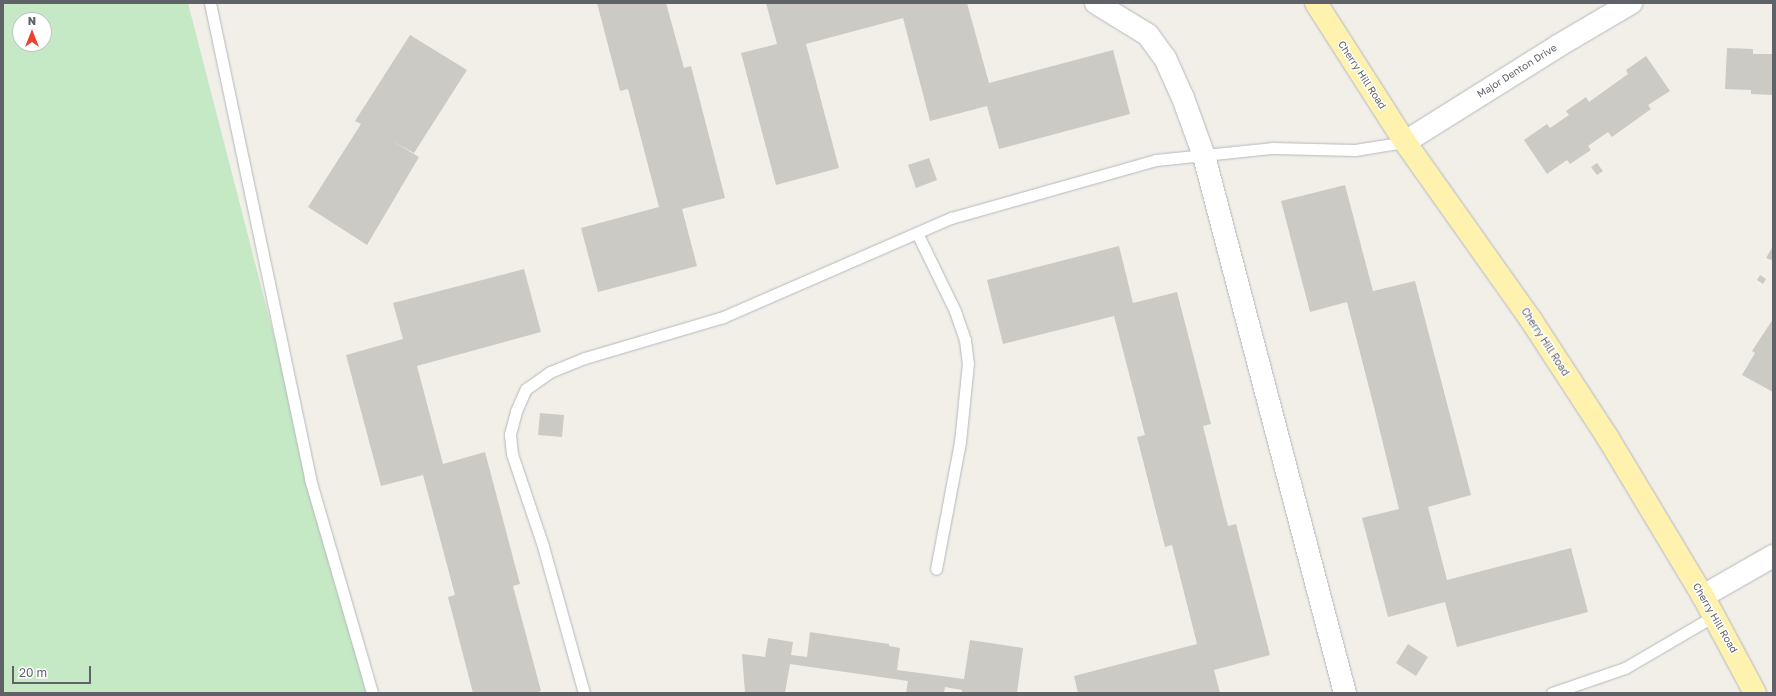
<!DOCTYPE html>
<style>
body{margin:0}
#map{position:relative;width:1776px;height:696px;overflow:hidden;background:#f1efe8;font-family:"Golos Text",sans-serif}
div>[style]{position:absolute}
.green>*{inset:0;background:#c5e8c5}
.building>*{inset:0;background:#cccac5}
.roads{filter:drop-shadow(0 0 1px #b5b8bc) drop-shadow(0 0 1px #b5b8bc)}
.service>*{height:11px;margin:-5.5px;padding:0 5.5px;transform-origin:5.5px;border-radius:5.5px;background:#fff}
.minor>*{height:22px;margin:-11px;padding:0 11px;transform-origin:11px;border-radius:11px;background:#fff}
.primary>*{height:22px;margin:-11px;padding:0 11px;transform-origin:11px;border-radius:11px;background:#fff2af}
span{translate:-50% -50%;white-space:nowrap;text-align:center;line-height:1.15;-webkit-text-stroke:3px #fff;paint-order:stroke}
.street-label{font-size:10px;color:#5f6368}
.frame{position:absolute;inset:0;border:4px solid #5f6368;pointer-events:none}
.north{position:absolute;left:12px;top:12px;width:40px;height:40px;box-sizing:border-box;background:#fff;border:1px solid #bfc1c3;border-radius:50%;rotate:0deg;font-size:11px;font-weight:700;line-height:16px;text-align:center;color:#5f6368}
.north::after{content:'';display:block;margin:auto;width:14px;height:18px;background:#ea4335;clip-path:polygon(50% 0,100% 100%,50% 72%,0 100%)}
.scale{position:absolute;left:12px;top:666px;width:79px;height:18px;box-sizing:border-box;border:2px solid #5f6368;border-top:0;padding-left:5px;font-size:12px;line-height:14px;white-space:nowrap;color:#5f6368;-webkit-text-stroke:3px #fff;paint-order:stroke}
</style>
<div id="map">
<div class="green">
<div style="clip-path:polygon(evenodd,3px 3px,188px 3px,366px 693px,3px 693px,3px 3px,20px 20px,44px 20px,44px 44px,20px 44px,20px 20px)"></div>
</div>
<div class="building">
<div style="clip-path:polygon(597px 3px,666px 3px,684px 68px,691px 66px,725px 198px,682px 209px,697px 266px,598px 292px,581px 228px,659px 207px,628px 89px,620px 91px)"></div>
<div style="clip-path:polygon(766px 3px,967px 3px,989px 83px,1113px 50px,1130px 114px,999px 149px,987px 106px,930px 121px,903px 18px,806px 44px,839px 168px,776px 185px,741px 53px,777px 44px)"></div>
<div style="clip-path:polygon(410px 35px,467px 70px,414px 153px,392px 141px,419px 157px,367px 245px,308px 207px,361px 124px,355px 121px)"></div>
<div style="clip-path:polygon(1727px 48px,1753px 49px,1753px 54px,1773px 54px,1773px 95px,1751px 94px,1751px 90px,1725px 89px)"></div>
<div style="clip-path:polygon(1646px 56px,1670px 91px,1648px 105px,1651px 109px,1612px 137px,1608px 132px,1588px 146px,1591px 150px,1570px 164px,1567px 160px,1547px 174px,1524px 140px,1547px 124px,1550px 128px,1569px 115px,1566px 111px,1586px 97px,1589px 102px,1628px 74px,1626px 70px)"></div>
<div style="clip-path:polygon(929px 158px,937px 180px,916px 188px,908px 165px)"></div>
<div style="clip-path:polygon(1597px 163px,1603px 171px,1597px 175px,1591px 167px)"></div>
<div style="clip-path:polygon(1345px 185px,1373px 291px,1415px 281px,1471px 495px,1428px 507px,1447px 580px,1571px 548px,1588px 612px,1457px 647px,1445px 602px,1388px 617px,1362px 518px,1399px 509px,1374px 407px,1347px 302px,1310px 312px,1281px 201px)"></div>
<div style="clip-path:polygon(1119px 246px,1133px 303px,1177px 292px,1211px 424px,1203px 426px,1228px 526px,1236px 524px,1270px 655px,1214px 670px,1220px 693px,1078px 693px,1074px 676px,1197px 644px,1172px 545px,1165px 547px,1137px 437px,1145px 435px,1114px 316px,1003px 344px,987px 280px)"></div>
<div style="clip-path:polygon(1773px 246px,1773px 257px,1771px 260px,1766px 258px)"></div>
<div style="clip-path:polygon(524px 269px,541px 332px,417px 366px,443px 464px,485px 452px,520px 584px,513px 586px,541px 691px,534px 693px,473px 693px,448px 597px,455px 595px,423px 475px,381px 486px,346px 355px,403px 339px,393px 303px)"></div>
<div style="clip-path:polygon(1760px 275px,1766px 279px,1763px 284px,1757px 280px)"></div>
<div style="clip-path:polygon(1773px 319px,1773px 392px,1742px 375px,1755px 353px,1752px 351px)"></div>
<div style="clip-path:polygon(540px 413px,564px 415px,562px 437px,538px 435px)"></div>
<div style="clip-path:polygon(810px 632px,889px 644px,889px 646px,900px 648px,897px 670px,964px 679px,970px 640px,1023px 648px,1017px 693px,962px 693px,962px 690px,945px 687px,944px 693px,906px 693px,908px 681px,790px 664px,785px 693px,745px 693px,742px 654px,765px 657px,768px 638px,793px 642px,791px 655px,807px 657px)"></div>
<div style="clip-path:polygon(1408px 644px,1428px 657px,1416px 676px,1396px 663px)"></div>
</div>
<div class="roads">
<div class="service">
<div style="left:210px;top:3px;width:486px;rotate:78.1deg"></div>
<div style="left:310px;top:479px;width:223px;rotate:73.8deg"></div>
<div style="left:917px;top:233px;width:87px;rotate:64deg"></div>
<div style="left:955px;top:311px;width:31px;rotate:71deg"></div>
<div style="left:965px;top:340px;width:23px;rotate:83deg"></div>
<div style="left:968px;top:363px;width:79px;rotate:95.8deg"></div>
<div style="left:960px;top:442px;width:129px;rotate:100.7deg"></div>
<div style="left:584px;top:693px;width:156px;rotate:-105.6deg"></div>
<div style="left:542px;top:543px;width:94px;rotate:-108.6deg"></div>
<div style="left:512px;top:454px;width:20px;rotate:-96deg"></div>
<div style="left:510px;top:434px;width:24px;rotate:-75deg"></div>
<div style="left:516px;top:411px;width:24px;rotate:-66deg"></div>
<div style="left:526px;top:389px;width:29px;rotate:-35deg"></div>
<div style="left:550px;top:372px;width:38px;rotate:-22deg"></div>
<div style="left:585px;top:358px;width:144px;rotate:-16.5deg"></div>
<div style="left:723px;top:317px;width:249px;rotate:-23.5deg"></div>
<div style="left:951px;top:218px;width:213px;rotate:-15.8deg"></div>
<div style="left:1156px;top:160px;width:118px;rotate:-5.9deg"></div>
<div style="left:1273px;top:148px;width:82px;rotate:1.4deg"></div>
<div style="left:1355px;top:150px;width:51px;rotate:-9.1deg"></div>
<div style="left:1552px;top:693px;width:77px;rotate:-18.9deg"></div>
<div style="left:1625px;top:668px;width:103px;rotate:-30.3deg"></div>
</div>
<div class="minor">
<div style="left:1096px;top:3px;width:61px;rotate:31.6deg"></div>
<div style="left:1148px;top:35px;width:29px;rotate:54deg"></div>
<div style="left:1165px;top:58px;width:44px;rotate:65.8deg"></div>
<div style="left:1183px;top:98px;width:62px;rotate:70.1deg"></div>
<div style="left:1204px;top:156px;width:555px;rotate:75.29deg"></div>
<div style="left:1405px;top:142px;width:181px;rotate:-32.1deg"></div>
<div style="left:1558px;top:46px;width:85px;rotate:-30.5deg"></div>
<div style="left:1703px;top:596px;width:81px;rotate:-29.7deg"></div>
</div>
<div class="primary">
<div style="left:1316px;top:3px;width:165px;rotate:57.4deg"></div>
<div style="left:1405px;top:142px;width:218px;rotate:54.7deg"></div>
<div style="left:1531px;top:320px;width:141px;rotate:56.9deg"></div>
<div style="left:1608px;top:438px;width:184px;rotate:59deg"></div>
<div style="left:1703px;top:596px;width:110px;rotate:61.8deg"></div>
</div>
</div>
<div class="street-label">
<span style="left:1517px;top:71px;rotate:-32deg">Major Denton Drive</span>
<span style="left:1362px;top:75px;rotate:57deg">Cherry Hill Road</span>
<span style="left:1545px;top:342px;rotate:57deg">Cherry Hill Road</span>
<span style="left:1715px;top:618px;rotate:60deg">Cherry Hill Road</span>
</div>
<div class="frame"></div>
<div class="north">N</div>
<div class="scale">20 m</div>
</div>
